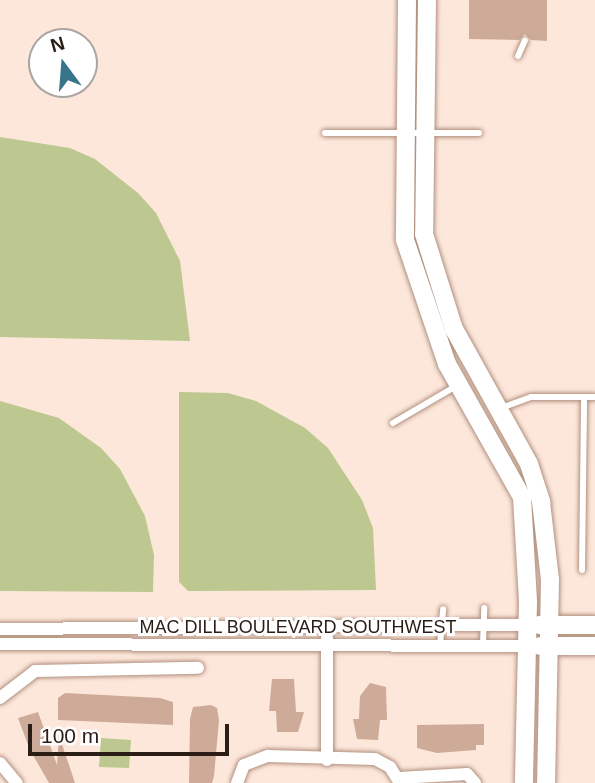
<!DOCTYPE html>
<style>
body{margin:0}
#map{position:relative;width:595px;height:783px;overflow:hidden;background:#fde7db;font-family:Helvetica,sans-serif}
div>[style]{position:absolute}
.green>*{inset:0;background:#bcc88f}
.building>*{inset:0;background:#cdab98}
.roads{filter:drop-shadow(0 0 2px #b1907e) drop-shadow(0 0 2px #b1907e)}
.lane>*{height:6px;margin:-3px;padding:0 3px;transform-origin:3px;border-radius:3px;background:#fff}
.street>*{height:12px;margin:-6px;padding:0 6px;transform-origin:6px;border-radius:6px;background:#fff}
.secondary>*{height:18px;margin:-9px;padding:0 9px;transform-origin:9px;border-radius:9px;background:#fff}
span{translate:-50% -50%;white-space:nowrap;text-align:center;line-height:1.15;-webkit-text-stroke:6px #fff;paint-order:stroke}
.street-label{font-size:18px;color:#2a1d16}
.north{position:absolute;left:28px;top:28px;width:70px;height:70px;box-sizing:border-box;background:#fff;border:2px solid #aaa5a2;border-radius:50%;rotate:344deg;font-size:19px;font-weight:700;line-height:28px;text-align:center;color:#2a1d16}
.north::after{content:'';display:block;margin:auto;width:24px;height:32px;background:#36758a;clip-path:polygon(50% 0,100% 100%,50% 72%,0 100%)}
.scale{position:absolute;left:28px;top:724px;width:201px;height:32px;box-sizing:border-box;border:4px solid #2a1d16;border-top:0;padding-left:9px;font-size:21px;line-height:24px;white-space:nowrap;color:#2a1d16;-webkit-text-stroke:5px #fff;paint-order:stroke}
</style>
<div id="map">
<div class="green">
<div style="clip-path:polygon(0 137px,70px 148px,95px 159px,138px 193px,156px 213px,180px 261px,190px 341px,0 337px)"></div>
<div style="clip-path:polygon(179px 392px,228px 393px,256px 401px,305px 428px,328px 448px,362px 500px,373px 528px,376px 590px,188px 591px,179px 582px)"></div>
<div style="clip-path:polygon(0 401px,59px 418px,101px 448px,120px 469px,145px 516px,154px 555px,153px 592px,0 591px)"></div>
<div style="clip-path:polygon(101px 738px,131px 740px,129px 768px,99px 767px)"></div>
</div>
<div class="building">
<div style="clip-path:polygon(469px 0,547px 0,547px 41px,531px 40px,525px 34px,519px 40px,469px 39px)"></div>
<div style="clip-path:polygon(272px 679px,294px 679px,296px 712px,304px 712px,298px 732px,277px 732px,276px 711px,269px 711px)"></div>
<div style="clip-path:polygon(370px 683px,386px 687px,387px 720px,380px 720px,378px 740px,357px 739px,353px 719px,359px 719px,360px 696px)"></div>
<div style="clip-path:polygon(65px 693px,160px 698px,173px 702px,173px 725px,58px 720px,58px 698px)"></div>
<div style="clip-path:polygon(211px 705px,217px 708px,219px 720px,214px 776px,212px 783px,189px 783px,190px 719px,193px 707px)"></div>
<div style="clip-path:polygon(38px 712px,57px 765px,59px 735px,75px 783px,49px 783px,30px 750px,18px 718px)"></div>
<div style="clip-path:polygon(484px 724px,484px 745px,476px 745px,476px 750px,437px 753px,417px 748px,417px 725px)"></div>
</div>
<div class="roads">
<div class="lane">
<div style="left:518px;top:56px;width:17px;rotate:-66deg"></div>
<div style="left:325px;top:133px;width:154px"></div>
<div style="left:501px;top:408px;width:32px;rotate:-20deg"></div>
<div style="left:531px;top:397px;width:64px"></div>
<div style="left:393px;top:423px;width:75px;rotate:-30.3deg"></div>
<div style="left:582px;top:570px;width:173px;rotate:-89.3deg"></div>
<div style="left:440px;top:645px;width:36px;rotate:-85deg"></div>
<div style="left:483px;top:645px;width:37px;rotate:-88deg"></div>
</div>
<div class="street">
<div style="left:0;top:629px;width:526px;rotate:-0.44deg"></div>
<div style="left:327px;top:638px;width:122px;rotate:90deg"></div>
<div style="left:0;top:644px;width:526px;rotate:0.22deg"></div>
<div style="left:0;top:698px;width:44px;rotate:-37.6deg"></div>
<div style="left:35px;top:671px;width:163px;rotate:-1.1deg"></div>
<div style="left:0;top:763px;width:26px;rotate:50deg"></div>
<div style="left:399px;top:778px;width:68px;rotate:-3.4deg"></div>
<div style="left:467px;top:774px;width:12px;rotate:48deg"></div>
<div style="left:237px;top:783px;width:19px;rotate:-69deg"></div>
<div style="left:244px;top:765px;width:26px;rotate:-21deg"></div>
<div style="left:268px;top:756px;width:107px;rotate:1.6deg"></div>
<div style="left:375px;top:759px;width:17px;rotate:28deg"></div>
<div style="left:390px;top:767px;width:19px;rotate:58deg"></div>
</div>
<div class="secondary">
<div style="left:407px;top:0;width:240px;rotate:90.5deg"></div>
<div style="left:405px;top:240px;width:131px;rotate:71.3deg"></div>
<div style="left:447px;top:364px;width:153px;rotate:60.6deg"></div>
<div style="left:522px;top:497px;width:105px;rotate:86.7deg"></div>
<div style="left:528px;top:602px;width:181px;rotate:91.3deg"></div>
<div style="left:427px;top:0;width:234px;rotate:90.7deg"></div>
<div style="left:424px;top:234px;width:100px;rotate:72.5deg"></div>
<div style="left:454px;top:329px;width:154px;rotate:60.9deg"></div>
<div style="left:529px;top:464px;width:40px;rotate:72deg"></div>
<div style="left:541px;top:502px;width:79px;rotate:83.4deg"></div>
<div style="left:550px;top:580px;width:203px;rotate:91.1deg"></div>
<div style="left:539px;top:625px;width:56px"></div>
<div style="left:540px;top:646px;width:55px"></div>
</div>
</div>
<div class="street-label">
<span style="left:298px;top:627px">MAC DILL BOULEVARD SOUTHWEST</span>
</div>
<div class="north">N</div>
<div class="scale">100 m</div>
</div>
